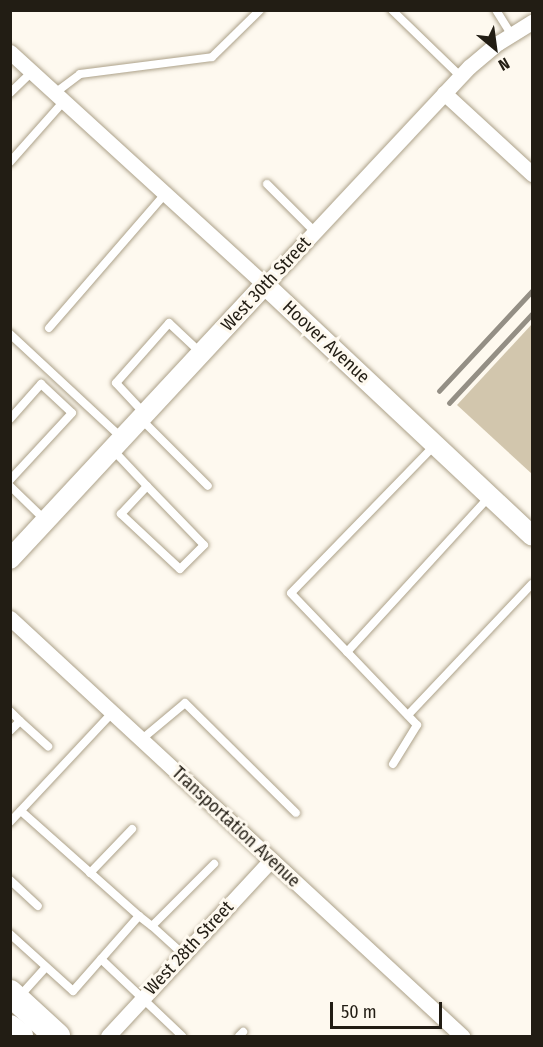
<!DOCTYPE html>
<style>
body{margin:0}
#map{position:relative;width:543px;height:1047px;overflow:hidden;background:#fef9ef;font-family:"Fira Sans Condensed",sans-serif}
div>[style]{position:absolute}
.building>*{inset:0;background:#d2c6ad}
.roads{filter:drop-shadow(0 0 2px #aca189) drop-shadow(0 0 2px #aca189)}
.service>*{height:8px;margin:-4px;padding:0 4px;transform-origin:4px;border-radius:4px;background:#fff}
.minor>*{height:15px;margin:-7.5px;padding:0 7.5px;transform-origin:7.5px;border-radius:7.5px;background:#fff}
.tertiary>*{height:20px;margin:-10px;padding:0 10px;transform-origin:10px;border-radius:10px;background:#fff}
.primary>*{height:26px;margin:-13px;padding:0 13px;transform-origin:13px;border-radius:13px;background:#fff}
.rail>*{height:4.5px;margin:-2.25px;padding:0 2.25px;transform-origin:2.25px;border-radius:2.25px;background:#948f85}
span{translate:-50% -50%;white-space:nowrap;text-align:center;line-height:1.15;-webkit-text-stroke:6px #fef9ef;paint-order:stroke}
.street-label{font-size:18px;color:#221d14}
.frame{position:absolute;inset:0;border:12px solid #221d14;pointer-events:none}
.north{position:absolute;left:465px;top:18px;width:60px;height:60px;-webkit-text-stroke:4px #fef9ef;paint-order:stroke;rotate:151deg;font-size:16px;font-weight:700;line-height:24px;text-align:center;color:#221d14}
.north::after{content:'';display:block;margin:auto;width:21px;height:27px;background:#221d14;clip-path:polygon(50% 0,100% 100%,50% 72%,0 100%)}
.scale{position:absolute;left:330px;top:1002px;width:112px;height:27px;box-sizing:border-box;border:3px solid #221d14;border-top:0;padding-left:8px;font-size:18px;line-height:21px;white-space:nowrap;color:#221d14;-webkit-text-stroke:4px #fef9ef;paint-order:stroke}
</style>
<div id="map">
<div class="building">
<div style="clip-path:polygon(532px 324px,532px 474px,457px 405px)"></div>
</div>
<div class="roads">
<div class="service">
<div style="left:392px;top:10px;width:95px;rotate:44.1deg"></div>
<div style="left:496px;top:10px;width:28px;rotate:58deg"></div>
<div style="left:10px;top:93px;width:30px;rotate:-44deg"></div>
<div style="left:55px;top:93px;width:31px;rotate:-37deg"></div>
<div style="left:80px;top:74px;width:133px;rotate:-7.3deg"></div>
<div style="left:212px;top:57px;width:67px;rotate:-44.4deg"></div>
<div style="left:10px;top:162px;width:81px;rotate:-48.5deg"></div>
<div style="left:267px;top:184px;width:68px;rotate:45deg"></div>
<div style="left:49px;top:328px;width:177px;rotate:-49.1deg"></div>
<div style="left:10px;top:334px;width:153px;rotate:42.9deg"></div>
<div style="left:144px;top:413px;width:41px;rotate:-133deg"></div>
<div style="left:116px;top:383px;width:80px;rotate:-48.5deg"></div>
<div style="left:169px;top:323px;width:44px;rotate:43.2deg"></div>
<div style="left:10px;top:419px;width:47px;rotate:-48.5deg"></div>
<div style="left:41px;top:384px;width:42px;rotate:43.1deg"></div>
<div style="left:72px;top:413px;width:91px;rotate:132.8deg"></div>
<div style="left:142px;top:420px;width:93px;rotate:45deg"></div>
<div style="left:114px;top:451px;width:48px;rotate:46.7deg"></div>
<div style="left:147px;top:486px;width:82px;rotate:46deg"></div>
<div style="left:204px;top:545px;width:34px;rotate:135deg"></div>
<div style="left:180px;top:569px;width:81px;rotate:-137deg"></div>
<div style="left:121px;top:514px;width:38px;rotate:-47deg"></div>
<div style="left:10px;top:486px;width:49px;rotate:44.2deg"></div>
<div style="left:347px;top:652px;width:210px;rotate:-47.5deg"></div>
<div style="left:10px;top:711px;width:14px;rotate:45deg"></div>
<div style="left:408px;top:715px;width:180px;rotate:-46.6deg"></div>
<div style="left:10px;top:731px;width:14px;rotate:-45deg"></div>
<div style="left:20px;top:721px;width:38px;rotate:42deg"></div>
<div style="left:142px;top:739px;width:56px;rotate:-39.9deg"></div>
<div style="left:185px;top:703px;width:156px;rotate:44.7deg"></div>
<div style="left:393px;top:764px;width:46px;rotate:-58.4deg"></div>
<div style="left:417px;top:725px;width:182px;rotate:-133.7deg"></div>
<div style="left:291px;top:593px;width:205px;rotate:-45.8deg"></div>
<div style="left:21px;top:811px;width:158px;rotate:41.7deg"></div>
<div style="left:10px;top:822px;width:151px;rotate:-46.9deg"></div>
<div style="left:90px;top:873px;width:61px;rotate:-46.3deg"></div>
<div style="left:10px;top:880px;width:38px;rotate:43deg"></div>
<div style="left:10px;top:934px;width:85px;rotate:42.1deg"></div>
<div style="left:73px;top:991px;width:100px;rotate:-48.7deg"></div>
<div style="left:139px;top:916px;width:16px;rotate:38deg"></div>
<div style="left:184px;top:955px;width:43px;rotate:-137.8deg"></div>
<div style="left:152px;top:926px;width:88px;rotate:-45deg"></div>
<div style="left:101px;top:959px;width:112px;rotate:43.5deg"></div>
<div style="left:19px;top:997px;width:40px;rotate:-48deg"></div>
<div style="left:239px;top:1036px;width:6px;rotate:-45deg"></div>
</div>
<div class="minor">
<div style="left:10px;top:52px;width:345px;rotate:42.4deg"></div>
<div style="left:265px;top:285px;width:299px;rotate:-46.9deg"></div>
<div style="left:469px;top:67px;width:38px;rotate:-40deg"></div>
<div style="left:498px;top:43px;width:40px;rotate:-32deg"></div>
<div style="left:444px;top:93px;width:120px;rotate:42.6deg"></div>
<div style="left:10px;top:618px;width:616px;rotate:42.76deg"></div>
<div style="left:108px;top:1036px;width:240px;rotate:-47.2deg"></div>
</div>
<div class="tertiary">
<div style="left:10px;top:559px;width:374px;rotate:-47.1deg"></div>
<div style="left:265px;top:285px;width:366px;rotate:43.2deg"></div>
</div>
<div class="primary">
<div style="left:10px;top:993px;width:64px;rotate:42.5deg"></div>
<div style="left:10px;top:1028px;width:13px;rotate:39deg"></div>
</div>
</div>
<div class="rail">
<div style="left:439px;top:391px;width:137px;rotate:-47.1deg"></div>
<div style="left:449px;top:403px;width:122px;rotate:-47deg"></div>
</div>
<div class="street-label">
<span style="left:266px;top:284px;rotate:-47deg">West 30th Street</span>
<span style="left:326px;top:342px;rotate:43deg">Hoover Avenue</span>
<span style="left:236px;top:827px;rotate:43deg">Transportation Avenue</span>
<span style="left:189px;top:948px;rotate:-47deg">West 28th Street</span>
</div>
<div class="frame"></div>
<div class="north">N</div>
<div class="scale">50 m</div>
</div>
